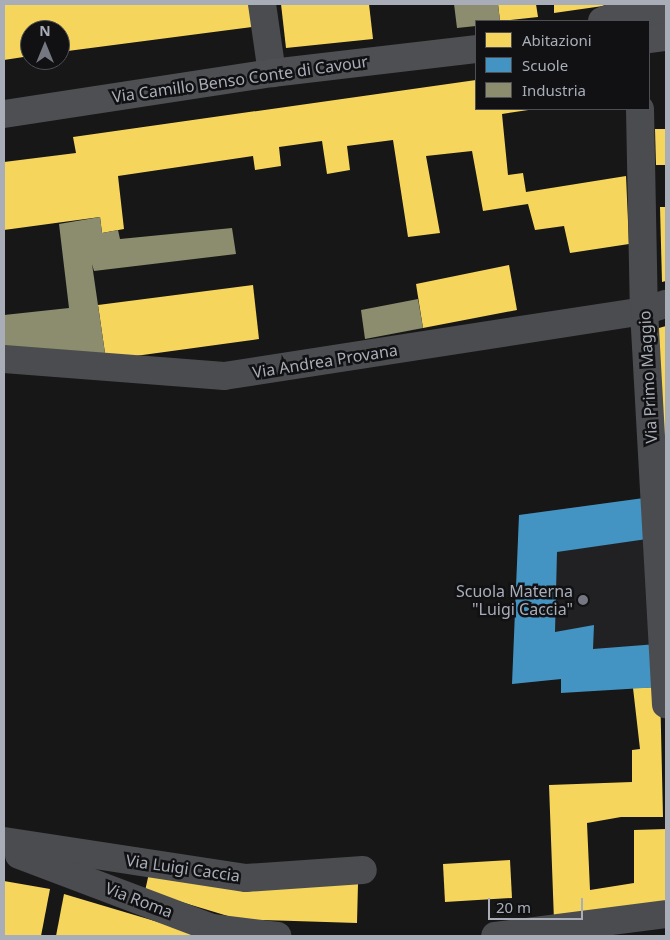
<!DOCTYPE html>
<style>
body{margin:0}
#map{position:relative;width:670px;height:940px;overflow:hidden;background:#171717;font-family:"Noto Sans",sans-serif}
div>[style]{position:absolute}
.built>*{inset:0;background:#212123}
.homes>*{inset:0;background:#f6d55c}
.schools>*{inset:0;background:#4393c3}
.industry>*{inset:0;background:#8c8c6e}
.minor>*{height:28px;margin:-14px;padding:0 14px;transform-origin:14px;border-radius:14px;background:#4b4c50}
.major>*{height:28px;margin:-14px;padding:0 14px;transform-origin:14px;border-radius:14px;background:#4d4f52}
.dots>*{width:14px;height:14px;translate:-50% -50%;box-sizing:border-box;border:2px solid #111113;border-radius:50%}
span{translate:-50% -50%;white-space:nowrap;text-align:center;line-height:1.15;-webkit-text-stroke:5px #111113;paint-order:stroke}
.street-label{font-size:16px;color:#a8adb8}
.poi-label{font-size:16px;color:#a8adb8}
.right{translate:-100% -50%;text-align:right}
.frame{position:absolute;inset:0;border:5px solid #a8adb8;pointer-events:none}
.legend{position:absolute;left:475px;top:20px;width:175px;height:90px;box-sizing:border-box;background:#111113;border:1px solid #4d4f55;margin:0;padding:6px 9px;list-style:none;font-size:15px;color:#a8adb8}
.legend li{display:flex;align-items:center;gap:10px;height:25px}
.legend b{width:25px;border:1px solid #4d4f55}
.north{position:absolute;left:20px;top:20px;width:50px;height:50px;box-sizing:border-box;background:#111113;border:1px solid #4d4f55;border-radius:50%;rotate:0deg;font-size:14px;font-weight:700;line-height:20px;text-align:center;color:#a8adb8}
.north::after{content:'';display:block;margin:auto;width:18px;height:22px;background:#757880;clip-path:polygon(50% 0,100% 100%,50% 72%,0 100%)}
.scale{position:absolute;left:488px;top:898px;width:95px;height:22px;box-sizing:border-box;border:2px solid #a8adb8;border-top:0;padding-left:6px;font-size:15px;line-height:18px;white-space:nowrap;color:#a8adb8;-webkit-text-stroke:4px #111113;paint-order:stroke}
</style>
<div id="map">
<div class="built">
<div style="clip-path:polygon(644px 498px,657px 644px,561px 679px,512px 684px,519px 515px)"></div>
</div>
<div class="homes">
<div style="clip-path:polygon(4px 4px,249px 4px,252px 27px,60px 52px,60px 30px,30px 30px,30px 56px,4px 60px)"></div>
<div style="clip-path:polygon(281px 4px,369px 4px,373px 39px,286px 48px)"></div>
<div style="clip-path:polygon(498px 4px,536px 4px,538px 17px,500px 21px)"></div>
<div style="clip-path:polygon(554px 4px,610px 4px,610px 5px,554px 13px)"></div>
<div style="clip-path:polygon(476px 80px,476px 109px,535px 109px,502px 114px,508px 175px,523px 173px,526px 192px,626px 176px,629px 244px,570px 253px,564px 226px,535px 230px,528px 204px,483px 211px,472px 151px,426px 156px,440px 233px,408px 237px,393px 140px,347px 146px,350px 170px,327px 174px,322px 141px,279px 147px,281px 166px,255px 170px,253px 156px,118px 176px,124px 229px,102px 233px,100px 217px,4px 230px,4px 162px,76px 153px,73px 137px)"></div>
<div style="clip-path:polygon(655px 129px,666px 129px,666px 165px,656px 165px)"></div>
<div style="clip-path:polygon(660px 207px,666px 207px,666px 281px,662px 282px)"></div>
<div style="clip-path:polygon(509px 265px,517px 310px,423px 328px,416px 284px)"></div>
<div style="clip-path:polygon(253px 285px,259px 339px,106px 360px,98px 305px)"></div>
<div style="clip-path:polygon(666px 326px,666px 459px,662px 460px,652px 330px)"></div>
<div style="clip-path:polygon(660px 687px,663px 817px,621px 817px,587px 823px,590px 890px,634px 883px,634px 830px,666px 829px,666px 907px,554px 921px,549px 785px,632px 782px,632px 750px,640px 749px,633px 688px)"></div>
<div style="clip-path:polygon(510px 860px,512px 898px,445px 902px,443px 864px)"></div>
<div style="clip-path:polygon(149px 873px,264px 882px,358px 884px,357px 923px,263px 920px,264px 927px,145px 891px)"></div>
<div style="clip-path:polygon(4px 881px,50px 889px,41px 936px,4px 936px)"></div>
<div style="clip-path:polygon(64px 894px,195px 933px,194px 936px,56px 936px)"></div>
</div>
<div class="schools">
<div style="clip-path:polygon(644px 498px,647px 539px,557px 552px,555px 632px,594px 625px,593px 649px,657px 644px,660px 687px,561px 693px,561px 679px,512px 684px,519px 515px)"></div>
</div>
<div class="industry">
<div style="clip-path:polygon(454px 4px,498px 4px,500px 21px,476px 21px,476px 26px,457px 28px)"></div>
<div style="clip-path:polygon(100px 217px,102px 233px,118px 230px,120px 239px,232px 228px,236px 254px,94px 271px,92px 264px,106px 360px,4px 353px,4px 315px,69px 308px,59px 224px)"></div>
<div style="clip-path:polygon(418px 299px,423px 328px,365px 339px,361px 310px)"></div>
</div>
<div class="minor">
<div style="left:262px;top:4px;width:70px;rotate:81.8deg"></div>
<div style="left:640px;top:109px;width:202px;rotate:88.9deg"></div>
<div style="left:644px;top:311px;width:394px;rotate:86.8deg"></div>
<div style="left:4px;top:359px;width:221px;rotate:4.4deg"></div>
<div style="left:224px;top:376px;width:425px;rotate:-8.8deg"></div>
<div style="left:644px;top:311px;width:23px;rotate:-18deg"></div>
<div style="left:4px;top:841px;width:245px;rotate:8.7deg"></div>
<div style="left:246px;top:878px;width:117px;rotate:-3.9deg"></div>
<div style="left:19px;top:855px;width:206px;rotate:20.7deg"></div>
<div style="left:212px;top:928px;width:66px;rotate:6.9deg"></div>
<div style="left:495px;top:936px;width:172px;rotate:-7.3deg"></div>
</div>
<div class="major">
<div style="left:602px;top:21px;width:11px;rotate:-22deg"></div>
<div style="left:612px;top:17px;width:54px;rotate:-6.3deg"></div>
<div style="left:649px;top:39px;width:17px;rotate:-7deg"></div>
<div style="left:4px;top:114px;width:271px;rotate:-8.7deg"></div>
<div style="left:272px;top:73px;width:205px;rotate:-6.7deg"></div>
</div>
<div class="dots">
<div style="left:583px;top:600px;background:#757880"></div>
</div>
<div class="street-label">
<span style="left:240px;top:79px;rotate:-8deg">Via Camillo Benso Conte di Cavour</span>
<span style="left:325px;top:361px;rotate:-9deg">Via Andrea Provana</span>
<span style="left:648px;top:377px;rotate:-93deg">Via Primo Maggio</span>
<span style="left:183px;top:868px;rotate:8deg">Via Luigi Caccia</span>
<span style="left:139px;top:900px;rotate:21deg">Via Roma</span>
</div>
<div class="poi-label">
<span class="right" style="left:573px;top:600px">Scuola Materna<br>"Luigi Caccia"</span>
</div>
<div class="frame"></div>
<ul class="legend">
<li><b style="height:14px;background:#f6d55c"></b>Abitazioni</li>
<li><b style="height:14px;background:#4393c3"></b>Scuole</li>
<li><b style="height:14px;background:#8c8c6e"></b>Industria</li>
</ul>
<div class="north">N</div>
<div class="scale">20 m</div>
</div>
